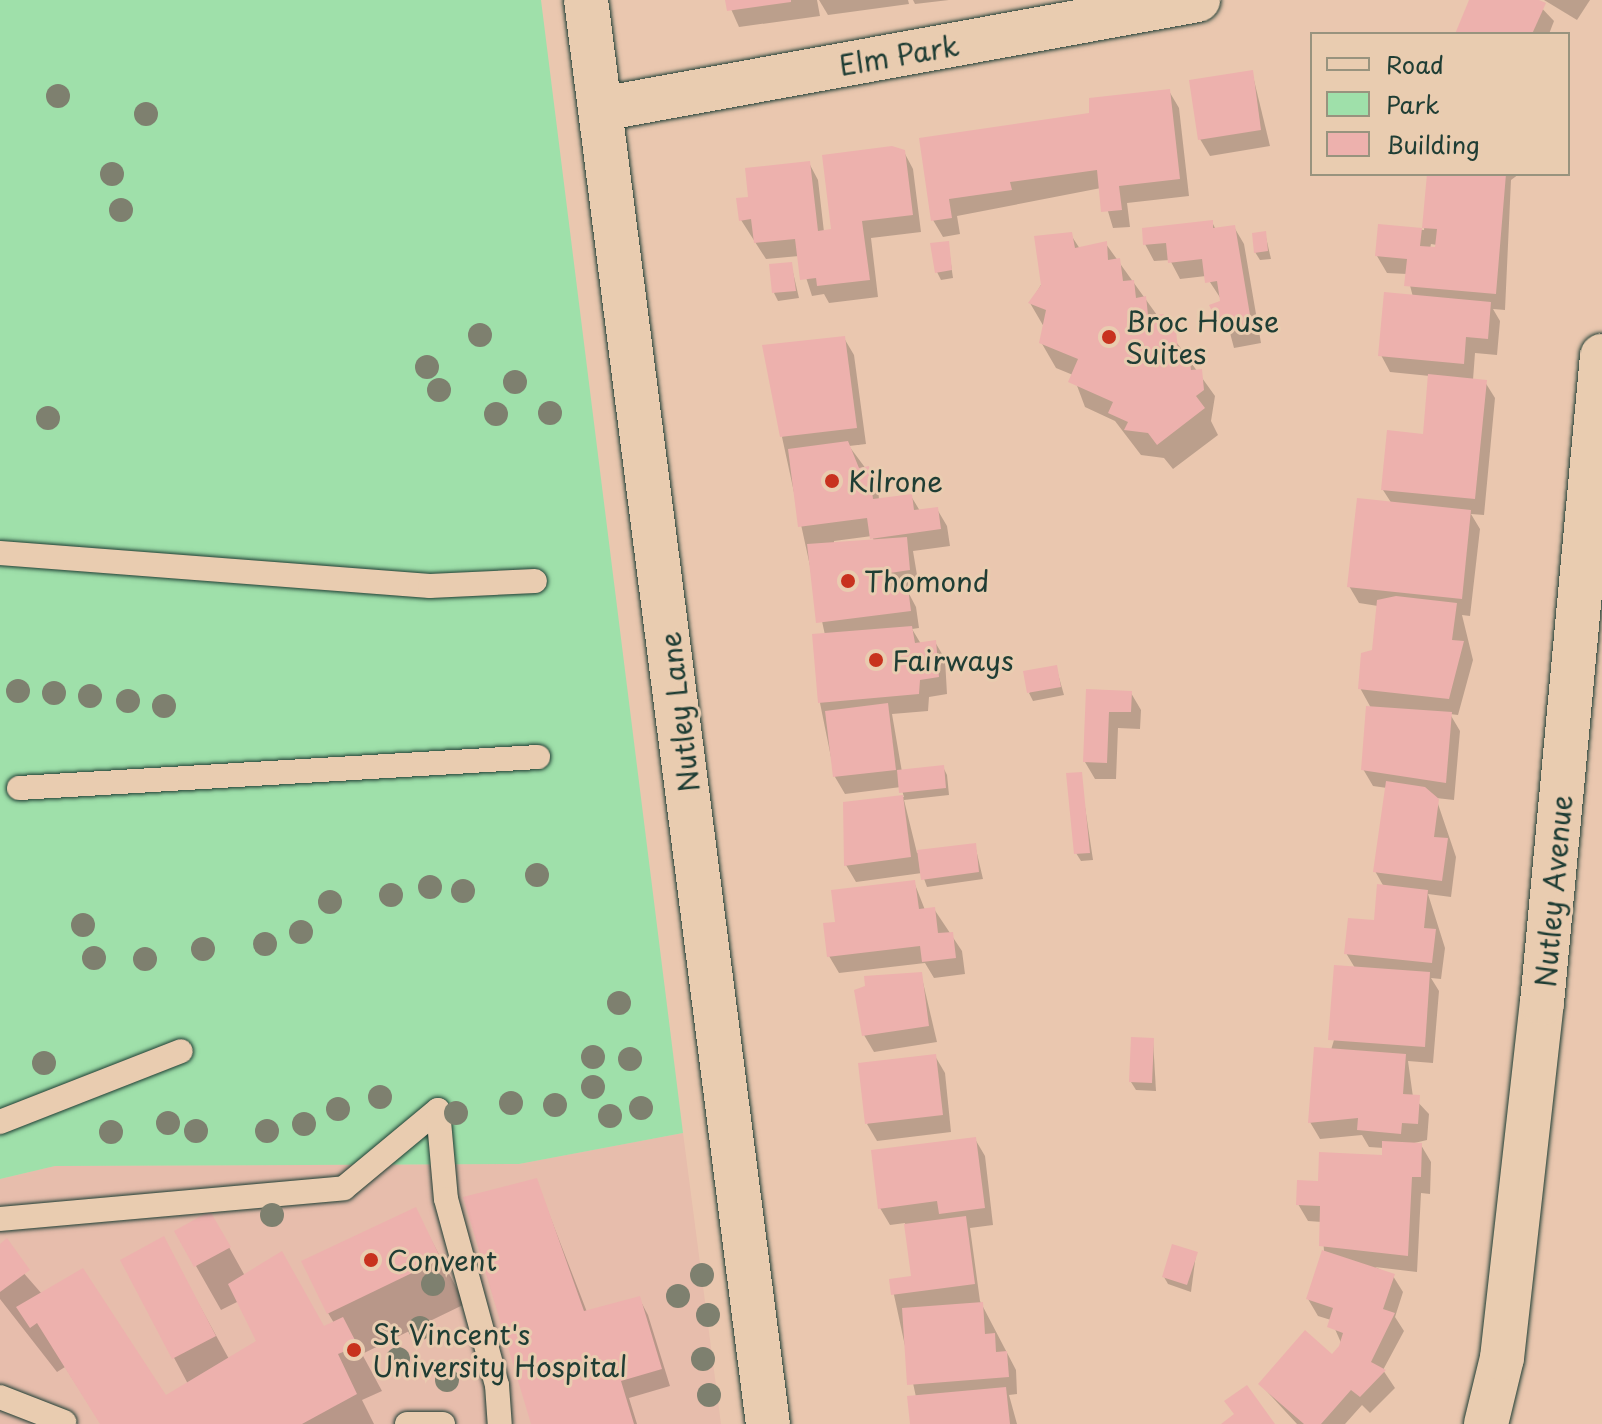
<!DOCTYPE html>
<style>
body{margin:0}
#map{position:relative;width:1602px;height:1424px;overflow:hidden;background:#eac7af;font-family:"Playpen Sans",sans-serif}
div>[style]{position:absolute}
.built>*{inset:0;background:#e7bdac}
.green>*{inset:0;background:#9fe0aa}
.shadow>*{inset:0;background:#0003}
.building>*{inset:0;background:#edb1ad}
.roads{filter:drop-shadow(0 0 2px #1f3d34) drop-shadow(0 0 2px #1f3d34)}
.service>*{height:24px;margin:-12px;padding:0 12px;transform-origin:12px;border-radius:12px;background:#e9ccb0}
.minor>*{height:44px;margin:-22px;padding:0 22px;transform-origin:22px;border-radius:22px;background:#e9ccb0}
.tertiary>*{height:44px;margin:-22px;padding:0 22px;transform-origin:22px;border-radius:22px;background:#e9ccb0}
.trees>*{width:24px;height:24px;margin:-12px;border-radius:50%;background:#7e806f}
.dots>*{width:22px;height:22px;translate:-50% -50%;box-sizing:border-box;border:4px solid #e9ccb0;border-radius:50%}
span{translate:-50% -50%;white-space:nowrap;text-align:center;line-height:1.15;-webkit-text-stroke:6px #e9ccb0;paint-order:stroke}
.street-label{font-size:28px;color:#1f3d34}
.poi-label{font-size:28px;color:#1f3d34}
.left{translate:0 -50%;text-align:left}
.legend{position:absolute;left:1310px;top:32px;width:260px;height:144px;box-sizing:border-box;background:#e9ccb0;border:2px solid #98937e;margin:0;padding:10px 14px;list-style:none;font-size:24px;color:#1f3d34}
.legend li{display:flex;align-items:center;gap:16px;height:40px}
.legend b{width:40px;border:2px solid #98937e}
</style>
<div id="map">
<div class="built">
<div style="clip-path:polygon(683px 1133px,721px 1424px,0 1424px,0 1179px,55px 1166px,519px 1164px)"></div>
</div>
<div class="green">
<div style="clip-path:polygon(0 0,541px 0,683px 1133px,519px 1164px,55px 1166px,0 1179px)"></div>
</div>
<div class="shadow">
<div style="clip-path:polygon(727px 0,817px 0,820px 16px,739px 27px)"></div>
<div style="clip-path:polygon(819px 0,908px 0,909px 4px,828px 15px)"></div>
<div style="clip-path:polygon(913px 0,949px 0,915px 4px)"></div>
<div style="clip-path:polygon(1472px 0,1534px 0,1554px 21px,1549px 34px,1457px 34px)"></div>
<div style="clip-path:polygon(1544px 0,1590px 0,1577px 20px)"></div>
<div style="clip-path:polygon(1252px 72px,1270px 146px,1210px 156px,1200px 139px)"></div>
<div style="clip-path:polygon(1169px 91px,1179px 108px,1189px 196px,1127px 203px,1130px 227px,1113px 228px,1101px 188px,957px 216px,960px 234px,943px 237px,933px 220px,922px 140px,1091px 114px)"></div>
<div style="clip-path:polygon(904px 152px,913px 169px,921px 232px,871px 238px,878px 297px,829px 303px,824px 294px,812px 296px,799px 256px,766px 259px,741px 220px,750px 199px,809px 163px,818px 180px,824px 232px,833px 231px)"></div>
<div style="clip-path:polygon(evenodd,1429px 174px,1519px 174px,1511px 180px,1505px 310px,1493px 309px,1500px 321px,1497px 355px,1475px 353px,1473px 380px,1485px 382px,1495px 398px,1484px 515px,1471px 514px,1480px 529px,1470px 616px,1462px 615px,1473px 660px,1458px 715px,1450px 714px,1460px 731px,1454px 800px,1436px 798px,1456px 857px,1451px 897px,1428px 894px,1445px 948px,1441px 979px,1431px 978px,1439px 991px,1433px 1063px,1408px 1061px,1413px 1097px,1429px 1114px,1427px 1140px,1410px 1144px,1421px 1145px,1431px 1162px,1430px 1194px,1421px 1193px,1417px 1272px,1375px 1267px,1393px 1276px,1403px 1292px,1395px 1317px,1404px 1331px,1383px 1370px,1395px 1388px,1370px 1413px,1362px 1405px,1345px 1424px,1297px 1424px,1260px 1384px,1333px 1357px,1342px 1345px,1331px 1320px,1318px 1316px,1308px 1299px,1324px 1251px,1322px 1222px,1308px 1221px,1298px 1204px,1319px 1183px,1384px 1157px,1384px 1148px,1369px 1147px,1362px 1135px,1320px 1139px,1310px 1122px,1355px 968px,1346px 953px,1376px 923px,1384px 887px,1375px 871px,1387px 788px,1373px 786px,1363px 769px,1371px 708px,1360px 688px,1374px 652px,1378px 606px,1359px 603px,1349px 586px,1392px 504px,1383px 490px,1424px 436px,1430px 376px,1390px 372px,1381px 355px,1413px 297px,1407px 274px,1387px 273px,1377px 256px,1380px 226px,1424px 230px,1429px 174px,1431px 244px,1437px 245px,1437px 249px,1430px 249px,1431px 244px)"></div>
<div style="clip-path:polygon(1212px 222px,1216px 230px,1234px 227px,1244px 244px,1261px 343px,1234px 348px,1221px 299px,1206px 276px,1180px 279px,1170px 260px,1154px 261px,1145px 244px)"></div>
<div style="clip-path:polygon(1265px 233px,1271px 259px,1260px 260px,1255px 252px)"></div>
<div style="clip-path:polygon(1071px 235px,1080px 249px,1106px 244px,1215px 396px,1211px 421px,1218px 435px,1173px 469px,1164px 458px,1141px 455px,1115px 421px,1085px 407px,1073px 375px,1056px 368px,1041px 342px,1044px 327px,1030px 303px)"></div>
<div style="clip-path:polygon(948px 243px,953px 278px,941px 280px,937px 272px)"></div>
<div style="clip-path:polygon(791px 264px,799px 298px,778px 301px,774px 293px)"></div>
<div style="clip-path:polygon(evenodd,844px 338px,854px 355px,866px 444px,849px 446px,878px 485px,879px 500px,911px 496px,920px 511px,937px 509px,947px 526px,950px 546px,913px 551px,919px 587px,906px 588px,916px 607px,919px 628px,912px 629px,921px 644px,935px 642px,945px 659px,947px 694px,929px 697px,928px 711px,892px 714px,902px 772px,943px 767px,947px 775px,949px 795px,904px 800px,917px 853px,975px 845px,983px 879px,927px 887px,922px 873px,856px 882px,846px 865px,845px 804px,904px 797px,901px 787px,845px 794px,835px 777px,820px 703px,825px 635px,782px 437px,844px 338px,872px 536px,874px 541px,834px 544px,834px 541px,872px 536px)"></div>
<div style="clip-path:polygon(1056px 667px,1064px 695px,1033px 701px,1029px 693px)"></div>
<div style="clip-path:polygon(1088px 691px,1131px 693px,1141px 710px,1140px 729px,1118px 728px,1116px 779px,1095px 779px,1085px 762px)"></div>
<div style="clip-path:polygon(1080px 774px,1093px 860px,1081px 861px,1076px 853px)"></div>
<div style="clip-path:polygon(914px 882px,925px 910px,934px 909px,962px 951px,965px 974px,934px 978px,925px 963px,839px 973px,829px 956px,837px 924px)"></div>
<div style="clip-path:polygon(921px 974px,937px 1042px,874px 1052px,864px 1035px)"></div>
<div style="clip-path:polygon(1153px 1040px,1156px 1091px,1136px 1090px,1131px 1082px)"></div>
<div style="clip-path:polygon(935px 1056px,945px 1073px,951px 1132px,877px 1141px,867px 1124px)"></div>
<div style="clip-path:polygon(975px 1139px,985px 1156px,993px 1225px,970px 1228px,980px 1301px,1016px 1370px,1017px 1394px,1009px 1395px,1017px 1424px,912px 1424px,916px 1397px,891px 1281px,913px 1278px,905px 1223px,890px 1225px,880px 1208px)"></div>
<div style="clip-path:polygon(536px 1180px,587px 1312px,639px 1298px,648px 1315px,670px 1386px,629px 1398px,637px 1424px,533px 1424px)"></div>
<div style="clip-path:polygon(415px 1209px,465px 1304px,362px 1354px,382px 1391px,362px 1400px,374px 1424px,101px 1424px,65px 1367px,57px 1372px,0 1299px,0 1246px,42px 1294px,165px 1398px,188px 1384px,122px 1260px,163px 1239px,229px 1359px,258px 1342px,239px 1301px,221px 1310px,196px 1266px,210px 1213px,245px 1276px,324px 1329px,334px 1323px,328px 1313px)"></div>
<div style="clip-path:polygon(1196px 1254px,1191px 1292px,1168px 1284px,1164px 1277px)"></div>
</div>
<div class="building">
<div style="clip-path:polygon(725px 0,791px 0,791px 2px,727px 11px)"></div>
<div style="clip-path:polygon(1469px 0,1539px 0,1546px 3px,1532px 34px,1455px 34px)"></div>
<div style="clip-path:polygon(1253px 70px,1261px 130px,1198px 140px,1189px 80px)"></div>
<div style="clip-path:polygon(1170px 89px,1180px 179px,1119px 186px,1122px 210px,1101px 212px,1097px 170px,1010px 182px,1012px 190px,949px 199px,952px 218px,931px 221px,919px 138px,1089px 113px,1089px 98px)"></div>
<div style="clip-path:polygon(892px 146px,905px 150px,913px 215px,862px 221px,870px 280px,817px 286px,816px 278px,800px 280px,795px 239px,754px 243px,751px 219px,739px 221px,736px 198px,748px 197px,745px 168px,810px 161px,818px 231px,831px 229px,822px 155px)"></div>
<div style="clip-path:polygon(1427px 174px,1506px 174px,1496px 294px,1404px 286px,1407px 259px,1375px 256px,1378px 224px,1422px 228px,1420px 246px,1435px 247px,1437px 229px,1422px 228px)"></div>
<div style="clip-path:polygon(1213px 220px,1213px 228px,1235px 225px,1252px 327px,1222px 332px,1209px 305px,1220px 301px,1217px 281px,1205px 283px,1202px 259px,1168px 263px,1166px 243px,1143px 245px,1142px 228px)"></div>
<div style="clip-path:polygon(1266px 231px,1268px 251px,1254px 253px,1252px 233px)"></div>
<div style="clip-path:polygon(1072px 232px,1075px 248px,1107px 241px,1108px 260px,1120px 258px,1123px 281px,1134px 280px,1136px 298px,1146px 296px,1148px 315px,1164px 314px,1165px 331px,1176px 330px,1178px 350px,1189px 349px,1191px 370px,1202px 369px,1204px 390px,1196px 396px,1205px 408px,1157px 445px,1148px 433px,1124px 430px,1128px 422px,1108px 413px,1113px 402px,1068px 382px,1078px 359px,1039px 343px,1046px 310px,1028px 303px,1041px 285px,1034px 236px)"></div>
<div style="clip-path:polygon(949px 241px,952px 270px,935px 273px,930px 243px)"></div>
<div style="clip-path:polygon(792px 262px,796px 291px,772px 293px,769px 264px)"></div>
<div style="clip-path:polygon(1384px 292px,1491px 302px,1488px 339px,1466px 337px,1464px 364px,1378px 356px)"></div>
<div style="clip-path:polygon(845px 336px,857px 428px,780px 437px,762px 345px)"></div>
<div style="clip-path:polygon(1428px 374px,1487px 380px,1475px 499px,1381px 490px,1387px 430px,1423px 434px)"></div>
<div style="clip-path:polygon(848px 441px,859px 468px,869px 466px,873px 499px,912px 494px,914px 510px,938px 507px,941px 529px,870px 539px,867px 518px,798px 527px,788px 449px)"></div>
<div style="clip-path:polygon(1357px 498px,1471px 510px,1462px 599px,1347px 587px)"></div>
<div style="clip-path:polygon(907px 537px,910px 570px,883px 574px,885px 591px,908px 588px,911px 611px,816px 623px,807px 544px)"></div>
<div style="clip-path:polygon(1396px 596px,1457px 603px,1452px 640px,1464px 641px,1449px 699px,1358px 689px,1361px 653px,1372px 650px,1377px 600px)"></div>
<div style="clip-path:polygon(912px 626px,915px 643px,936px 640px,939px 677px,920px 680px,919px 694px,818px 703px,812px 634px)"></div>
<div style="clip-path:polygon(1057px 665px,1061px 687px,1027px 693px,1023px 671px)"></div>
<div style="clip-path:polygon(1086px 689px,1132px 691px,1131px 712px,1109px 712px,1107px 763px,1083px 762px)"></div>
<div style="clip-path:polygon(888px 703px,896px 770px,833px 777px,825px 711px)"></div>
<div style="clip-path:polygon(1366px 706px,1452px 712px,1446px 783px,1361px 770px)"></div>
<div style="clip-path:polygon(944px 765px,946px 788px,899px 793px,897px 770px)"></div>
<div style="clip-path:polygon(1082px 772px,1090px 853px,1074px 854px,1066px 773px)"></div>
<div style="clip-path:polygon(1386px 781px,1425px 787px,1439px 799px,1434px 837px,1448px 838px,1442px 881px,1373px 872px)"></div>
<div style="clip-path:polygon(903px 795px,911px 857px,844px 866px,843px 802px)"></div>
<div style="clip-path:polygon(976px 843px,979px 872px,921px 880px,917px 850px)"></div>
<div style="clip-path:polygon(915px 880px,919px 909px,935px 907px,938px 933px,953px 932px,956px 958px,922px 962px,920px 946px,827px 957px,823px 923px,835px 922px,831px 890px)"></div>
<div style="clip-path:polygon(1377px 884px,1428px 890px,1424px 928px,1436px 929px,1432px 963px,1344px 954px,1348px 918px,1374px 920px)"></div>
<div style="clip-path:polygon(1334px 965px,1430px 972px,1425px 1047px,1328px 1040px)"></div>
<div style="clip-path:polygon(922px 972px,929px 1026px,862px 1036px,854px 990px,865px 986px,864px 976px)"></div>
<div style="clip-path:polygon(1131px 1037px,1154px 1038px,1152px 1083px,1129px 1082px)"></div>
<div style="clip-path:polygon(1314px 1047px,1406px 1054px,1403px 1094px,1420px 1095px,1418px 1124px,1402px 1123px,1401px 1134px,1357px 1130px,1358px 1118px,1308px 1123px)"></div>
<div style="clip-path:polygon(936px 1054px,943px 1115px,865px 1124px,858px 1063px)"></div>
<div style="clip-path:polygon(976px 1137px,985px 1208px,939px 1214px,937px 1201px,878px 1209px,871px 1150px)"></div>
<div style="clip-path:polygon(1382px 1141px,1422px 1143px,1421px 1177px,1412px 1177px,1408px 1256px,1319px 1246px,1320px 1206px,1296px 1205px,1297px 1180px,1318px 1181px,1319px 1152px,1382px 1155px)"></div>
<div style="clip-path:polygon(537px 1178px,584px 1311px,640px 1296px,662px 1369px,621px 1381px,634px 1424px,531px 1424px,463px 1197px)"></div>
<div style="clip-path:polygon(416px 1207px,441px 1259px,327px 1314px,301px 1261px)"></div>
<div style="clip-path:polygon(210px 1211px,231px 1247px,194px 1267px,174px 1231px)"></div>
<div style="clip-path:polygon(966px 1216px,975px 1284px,891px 1295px,889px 1279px,911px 1276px,904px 1224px)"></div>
<div style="clip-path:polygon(164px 1236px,216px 1336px,172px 1359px,120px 1260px)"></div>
<div style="clip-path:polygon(7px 1238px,30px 1270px,0 1292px,0 1244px)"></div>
<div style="clip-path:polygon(1172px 1244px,1198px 1252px,1187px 1285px,1162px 1277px)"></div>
<div style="clip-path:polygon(1322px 1250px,1395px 1274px,1383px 1309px,1395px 1313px,1371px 1362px,1386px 1370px,1360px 1397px,1351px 1390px,1321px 1424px,1304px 1424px,1258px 1384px,1305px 1330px,1332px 1354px,1339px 1346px,1343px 1333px,1327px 1327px,1333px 1308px,1306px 1299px)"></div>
<div style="clip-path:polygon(282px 1251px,324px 1326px,343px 1317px,358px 1346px,338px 1354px,357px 1394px,302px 1424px,100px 1424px,37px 1323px,30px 1328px,16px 1307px,83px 1268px,166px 1395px,256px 1341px,228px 1284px)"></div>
<div style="clip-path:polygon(983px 1302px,985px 1334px,995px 1333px,996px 1352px,1007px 1351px,1009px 1377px,907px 1385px,902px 1308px)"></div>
<div style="clip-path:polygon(1247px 1385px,1275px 1424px,1221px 1424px,1234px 1414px,1224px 1401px)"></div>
<div style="clip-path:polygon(1006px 1387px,1010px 1424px,910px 1424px,907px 1396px)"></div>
</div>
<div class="roads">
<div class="service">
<div style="left:0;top:553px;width:431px;rotate:4.4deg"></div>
<div style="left:430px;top:586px;width:105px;rotate:-2.7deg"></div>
<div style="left:19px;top:788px;width:520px;rotate:-3.42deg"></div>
<div style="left:0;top:1122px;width:194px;rotate:-21.4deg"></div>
<div style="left:0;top:1219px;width:345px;rotate:-5.1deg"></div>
<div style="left:344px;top:1188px;width:122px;rotate:-39.7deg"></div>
<div style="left:438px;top:1110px;width:89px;rotate:84.9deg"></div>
<div style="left:446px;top:1199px;width:193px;rotate:74.7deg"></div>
<div style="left:497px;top:1385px;width:39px;rotate:86deg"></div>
<div style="left:0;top:1397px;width:69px;rotate:21.3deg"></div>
<div style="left:407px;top:1424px;width:36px"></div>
</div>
<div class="minor">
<div style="left:601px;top:109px;width:607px;rotate:-10.35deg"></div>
<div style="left:1486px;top:1424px;width:68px;rotate:-76.4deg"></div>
<div style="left:1502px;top:1358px;width:357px;rotate:-83.6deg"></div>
<div style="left:1542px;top:1003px;width:650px;rotate:-84.7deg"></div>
</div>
<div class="tertiary">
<div style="left:586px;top:0;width:1436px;rotate:82.72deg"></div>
</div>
</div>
<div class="trees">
<div style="left:58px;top:96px"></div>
<div style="left:146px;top:114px"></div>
<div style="left:112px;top:174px"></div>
<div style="left:121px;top:210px"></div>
<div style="left:480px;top:335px"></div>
<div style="left:427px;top:367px"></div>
<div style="left:515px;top:382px"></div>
<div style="left:439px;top:390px"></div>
<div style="left:550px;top:413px"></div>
<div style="left:496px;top:414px"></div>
<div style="left:48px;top:418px"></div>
<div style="left:18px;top:691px"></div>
<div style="left:54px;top:693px"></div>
<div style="left:90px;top:696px"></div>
<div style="left:128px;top:701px"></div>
<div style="left:164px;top:706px"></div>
<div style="left:537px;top:875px"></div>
<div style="left:430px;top:887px"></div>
<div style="left:463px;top:891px"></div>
<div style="left:391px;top:895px"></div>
<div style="left:330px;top:902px"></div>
<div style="left:83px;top:925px"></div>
<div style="left:301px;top:932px"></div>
<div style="left:265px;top:944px"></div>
<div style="left:203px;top:949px"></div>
<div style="left:94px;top:958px"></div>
<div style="left:145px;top:959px"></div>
<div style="left:619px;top:1003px"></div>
<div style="left:593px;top:1057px"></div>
<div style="left:630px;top:1059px"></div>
<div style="left:44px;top:1063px"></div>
<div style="left:593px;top:1087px"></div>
<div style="left:380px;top:1097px"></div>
<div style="left:511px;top:1103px"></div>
<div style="left:555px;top:1105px"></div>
<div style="left:641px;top:1108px"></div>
<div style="left:338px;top:1109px"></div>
<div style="left:456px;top:1113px"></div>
<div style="left:610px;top:1116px"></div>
<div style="left:168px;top:1123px"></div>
<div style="left:304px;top:1124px"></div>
<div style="left:196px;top:1131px"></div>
<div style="left:267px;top:1131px"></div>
<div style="left:111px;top:1132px"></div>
<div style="left:272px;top:1215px"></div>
<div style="left:702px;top:1275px"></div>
<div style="left:433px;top:1284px"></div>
<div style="left:678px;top:1296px"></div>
<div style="left:708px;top:1315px"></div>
<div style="left:420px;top:1328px"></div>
<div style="left:398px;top:1359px"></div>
<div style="left:703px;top:1359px"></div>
<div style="left:447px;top:1380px"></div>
<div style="left:709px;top:1395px"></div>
</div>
<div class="dots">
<div style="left:1109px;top:337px;background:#c8321e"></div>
<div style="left:832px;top:481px;background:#c8321e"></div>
<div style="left:848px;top:581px;background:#c8321e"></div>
<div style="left:876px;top:660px;background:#c8321e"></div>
<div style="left:371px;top:1260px;background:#c8321e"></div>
<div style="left:354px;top:1350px;background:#c8321e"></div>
</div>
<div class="street-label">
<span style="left:899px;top:55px;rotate:-10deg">Elm Park</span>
<span style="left:679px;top:712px;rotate:-97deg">Nutley Lane</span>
<span style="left:1553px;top:891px;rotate:-85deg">Nutley Avenue</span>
</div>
<div class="poi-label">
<span class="left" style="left:1125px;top:337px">Broc House<br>Suites</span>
<span class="left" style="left:848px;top:481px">Kilrone</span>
<span class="left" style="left:864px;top:581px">Thomond</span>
<span class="left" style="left:892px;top:660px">Fairways</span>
<span class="left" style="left:387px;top:1260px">Convent</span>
<span class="left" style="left:372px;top:1350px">St Vincent's<br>University Hospital</span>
</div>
<ul class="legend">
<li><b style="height:10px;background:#e9ccb0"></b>Road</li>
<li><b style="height:22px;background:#9fe0aa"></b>Park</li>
<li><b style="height:22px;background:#edb1ad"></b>Building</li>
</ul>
</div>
